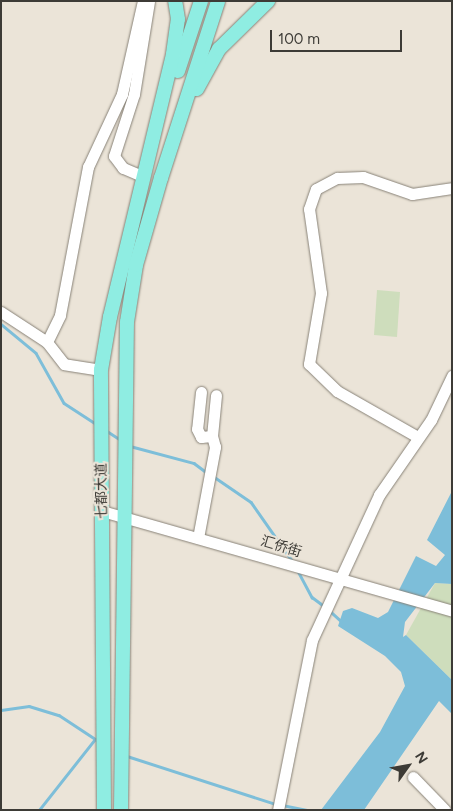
<!DOCTYPE html>
<meta charset="utf-8">
<style>
body{margin:0}
#map{position:relative;width:453px;height:811px;overflow:hidden;background:#ebe4d8;font-family:Figtree,"Noto Sans SC",sans-serif}
div>[style]{position:absolute}
.green>*{inset:0;background:#ceddbc}
.water>*{inset:0;background:#7dbed9}
.stream>*{height:2.5px;margin:-1.25px;padding:0 1.25px;transform-origin:1.25px;border-radius:1.25px;background:#7dbed9}
.roads{filter:drop-shadow(0 0 1px #888277) drop-shadow(0 0 1px #888277)}
.minor>*{height:11px;margin:-5.5px;padding:0 5.5px;transform-origin:5.5px;border-radius:5.5px;background:#fff}
.major>*{height:14px;margin:-7px;padding:0 7px;transform-origin:7px;border-radius:7px;background:#8fede2}
span{translate:-50% -50%;white-space:nowrap;text-align:center;line-height:1.15;-webkit-text-stroke:4px #ebe4d8;paint-order:stroke}
.street-label{font-size:14px;color:#3d3b36}
.frame{position:absolute;inset:0;border:2px solid #3d3b36;pointer-events:none}
.north{position:absolute;left:383px;top:741px;width:50px;height:50px;-webkit-text-stroke:4px #ebe4d8;paint-order:stroke;rotate:58deg;font-size:14px;font-weight:700;line-height:20px;text-align:center;color:#3d3b36}
.north::after{content:'';display:block;margin:auto;width:18px;height:22px;background:#3d3b36;clip-path:polygon(50% 0,100% 100%,50% 72%,0 100%)}
.scale{position:absolute;left:270px;top:30px;width:132px;height:22px;box-sizing:border-box;border:2px solid #3d3b36;border-top:0;padding-left:6px;font-size:15px;line-height:18px;white-space:nowrap;color:#3d3b36;-webkit-text-stroke:4px #ebe4d8;paint-order:stroke}
</style>
<div id="map">
<div class="green">
<div style="clip-path:polygon(377px 290px,400px 292px,397px 337px,374px 335px)"></div>
<div style="clip-path:polygon(435px 583px,452px 584px,452px 680px,406px 635px)"></div>
</div>
<div class="water">
<div style="clip-path:polygon(452px 491px,452px 584px,435px 583px,405px 622px,403px 637px,406px 635px,452px 680px,452px 714px,439px 701px,364px 810px,321px 810px,380px 732px,405px 686px,401px 672px,385px 656px,338px 626px,343px 611px,352px 608px,378px 618px,388px 612px,416px 556px,436px 566px,445px 555px,427px 540px)"></div>
</div>
<div class="stream">
<div style="left:1px;top:324px;width:45px;rotate:39.6deg"></div>
<div style="left:36px;top:353px;width:57px;rotate:60.8deg"></div>
<div style="left:64px;top:403px;width:38px;rotate:33deg"></div>
<div style="left:107px;top:431px;width:17px;rotate:33deg"></div>
<div style="left:130px;top:446px;width:66px;rotate:14.9deg"></div>
<div style="left:194px;top:463px;width:15px;rotate:37deg"></div>
<div style="left:213px;top:476px;width:46px;rotate:34.4deg"></div>
<div style="left:251px;top:502px;width:73px;rotate:55deg"></div>
<div style="left:298px;top:571px;width:30px;rotate:62deg"></div>
<div style="left:312px;top:597px;width:15px;rotate:37deg"></div>
<div style="left:330px;top:611px;width:15px;rotate:42deg"></div>
<div style="left:1px;top:710px;width:28px;rotate:-8deg"></div>
<div style="left:29px;top:706px;width:31px;rotate:17deg"></div>
<div style="left:59px;top:715px;width:49px;rotate:33.4deg"></div>
<div style="left:127px;top:756px;width:157px;rotate:17.9deg"></div>
<div style="left:282px;top:805px;width:25px;rotate:11deg"></div>
<div style="left:39px;top:810px;width:90px;rotate:-51.7deg"></div>
</div>
<div class="roads">
<div class="minor">
<div style="left:142px;top:176px;width:21px;rotate:-157deg"></div>
<div style="left:123px;top:168px;width:15px;rotate:-127deg"></div>
<div style="left:114px;top:156px;width:65px;rotate:-72.1deg"></div>
<div style="left:134px;top:94px;width:94px;rotate:-80.8deg"></div>
<div style="left:1px;top:312px;width:55px;rotate:33.1deg"></div>
<div style="left:101px;top:370px;width:37px;rotate:-171deg"></div>
<div style="left:64px;top:364px;width:28px;rotate:-128deg"></div>
<div style="left:47px;top:342px;width:30px;rotate:-64deg"></div>
<div style="left:60px;top:315px;width:151px;rotate:-79.3deg"></div>
<div style="left:88px;top:167px;width:81px;rotate:-65deg"></div>
<div style="left:122px;top:94px;width:95px;rotate:-77.3deg"></div>
<div style="left:201px;top:392px;width:37px;rotate:96deg"></div>
<div style="left:197px;top:429px;width:9px;rotate:63deg"></div>
<div style="left:201px;top:437px;width:11px;rotate:-5deg"></div>
<div style="left:212px;top:436px;width:41px;rotate:-84.4deg"></div>
<div style="left:416px;top:436px;width:91px;rotate:-150.3deg"></div>
<div style="left:337px;top:391px;width:39px;rotate:-136deg"></div>
<div style="left:309px;top:364px;width:72px;rotate:-80.4deg"></div>
<div style="left:321px;top:293px;width:85px;rotate:-98.1deg"></div>
<div style="left:309px;top:209px;width:21px;rotate:-71deg"></div>
<div style="left:316px;top:189px;width:24px;rotate:-28deg"></div>
<div style="left:337px;top:178px;width:26px;rotate:-2deg"></div>
<div style="left:363px;top:177px;width:52px;rotate:19.1deg"></div>
<div style="left:412px;top:194px;width:40px;rotate:-8.5deg"></div>
<div style="left:102px;top:511px;width:364px;rotate:15.9deg"></div>
<div style="left:198px;top:538px;width:93px;rotate:-79.4deg"></div>
<div style="left:215px;top:447px;width:11px;rotate:-105deg"></div>
<div style="left:413px;top:777px;width:46px;rotate:45.9deg"></div>
<div style="left:278px;top:810px;width:173px;rotate:-78.7deg"></div>
<div style="left:312px;top:640px;width:160px;rotate:-65.2deg"></div>
<div style="left:379px;top:495px;width:91px;rotate:-55.3deg"></div>
<div style="left:431px;top:420px;width:49px;rotate:-64.5deg"></div>
</div>
<div class="major">
<div style="left:178px;top:71px;width:74px;rotate:-71.8deg"></div>
<div style="left:197px;top:89px;width:46px;rotate:-61.2deg"></div>
<div style="left:219px;top:49px;width:69px;rotate:-44.4deg"></div>
<div style="left:104px;top:810px;width:440px;rotate:-90.4deg"></div>
<div style="left:101px;top:370px;width:54px;rotate:-80.4deg"></div>
<div style="left:110px;top:317px;width:270px;rotate:-76.5deg"></div>
<div style="left:173px;top:54px;width:35px;rotate:-82deg"></div>
<div style="left:178px;top:19px;width:18px;rotate:-99deg"></div>
<div style="left:121px;top:810px;width:488px;rotate:-89.3deg"></div>
<div style="left:127px;top:322px;width:58px;rotate:-81deg"></div>
<div style="left:136px;top:265px;width:91px;rotate:-74deg"></div>
<div style="left:161px;top:178px;width:186px;rotate:-72.1deg"></div>
</div>
</div>
<div class="street-label">
<span style="left:102px;top:491px;rotate:-91deg">七都大道</span>
<span style="left:281px;top:547px;rotate:17deg">汇侨街</span>
</div>
<div class="frame"></div>
<div class="north">N</div>
<div class="scale">100 m</div>
</div>
